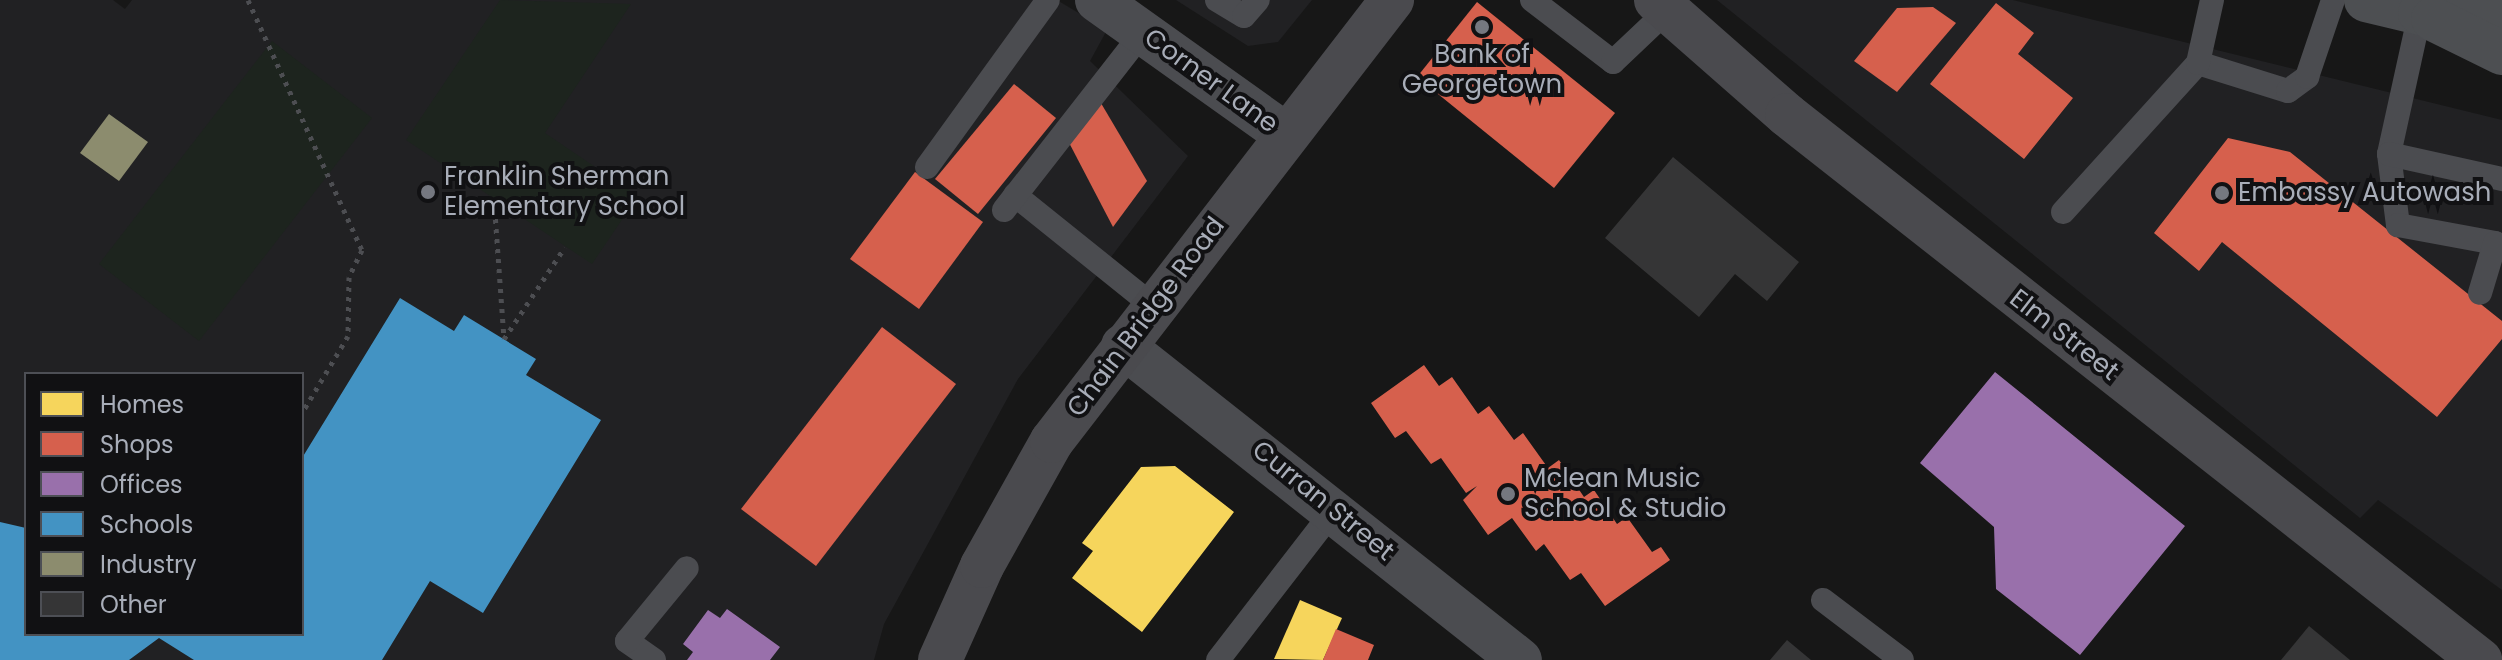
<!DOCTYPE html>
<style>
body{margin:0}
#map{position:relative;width:2502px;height:660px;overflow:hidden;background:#171717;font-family:Poppins,sans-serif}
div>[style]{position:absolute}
.built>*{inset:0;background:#212123}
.green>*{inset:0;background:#1d241e}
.homes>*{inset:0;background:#f6d55c}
.shops>*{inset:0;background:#d6604d}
.offices>*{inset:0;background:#9970ab}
.schools>*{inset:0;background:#4393c3}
.industry>*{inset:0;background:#8c8c6e}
.building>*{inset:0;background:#353536}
.path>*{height:5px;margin-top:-2.5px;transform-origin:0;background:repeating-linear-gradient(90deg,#4d4e52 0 4px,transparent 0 10px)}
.lane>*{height:24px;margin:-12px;padding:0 12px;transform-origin:12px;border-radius:12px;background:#4b4c50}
.street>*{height:44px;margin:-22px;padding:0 22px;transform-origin:22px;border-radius:22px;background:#4b4c50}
.secondary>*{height:44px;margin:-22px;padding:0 22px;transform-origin:22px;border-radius:22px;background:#4a4a4e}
.primary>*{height:44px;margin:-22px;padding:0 22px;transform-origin:22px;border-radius:22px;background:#4d4f52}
.dots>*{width:22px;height:22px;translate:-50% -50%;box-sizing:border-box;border:4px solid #111113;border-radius:50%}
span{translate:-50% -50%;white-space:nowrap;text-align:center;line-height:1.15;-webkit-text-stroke:8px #111113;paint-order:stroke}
.poi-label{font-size:26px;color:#a8adb8}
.left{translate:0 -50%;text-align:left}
.street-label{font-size:26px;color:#a8adb8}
.legend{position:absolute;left:24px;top:372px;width:280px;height:264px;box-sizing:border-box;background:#111113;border:2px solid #4d4f55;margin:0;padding:10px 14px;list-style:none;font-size:24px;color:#a8adb8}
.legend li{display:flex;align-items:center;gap:16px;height:40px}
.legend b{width:40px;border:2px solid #4d4f55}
</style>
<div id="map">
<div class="built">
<div style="clip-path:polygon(evenodd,0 0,113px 0,125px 9px,132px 0,1057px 0,1107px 30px,1090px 61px,1188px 156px,1018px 379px,884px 624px,874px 660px,0 660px,0 0,26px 374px,302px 374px,302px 634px,26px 634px,26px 374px)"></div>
<div style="clip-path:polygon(1176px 0,1312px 0,1278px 42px,1248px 46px)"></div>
<div style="clip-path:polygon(1717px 0,2013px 0,2502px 120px,2502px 590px,2378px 500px,2360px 518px)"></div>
</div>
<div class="green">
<div style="clip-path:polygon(500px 0,631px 4px,545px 133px,638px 196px,592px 264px,406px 140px)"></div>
<div style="clip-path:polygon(272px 41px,372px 118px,199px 341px,99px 264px)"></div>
</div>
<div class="homes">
<div style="clip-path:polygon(1175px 466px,1234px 512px,1142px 632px,1072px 578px,1093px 551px,1082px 543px,1141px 467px)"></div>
<div style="clip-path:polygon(1300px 600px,1342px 618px,1323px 660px,1274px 659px)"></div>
</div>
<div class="shops">
<div style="clip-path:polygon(1477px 2px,1615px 113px,1554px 188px,1417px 77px)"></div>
<div style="clip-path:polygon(1996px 3px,2034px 33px,2018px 54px,2073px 98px,2024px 159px,1930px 84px)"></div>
<div style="clip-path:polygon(1933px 7px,1956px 23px,1897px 92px,1854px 61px,1897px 8px)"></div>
<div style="clip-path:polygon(1014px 84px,1056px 118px,978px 214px,935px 179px)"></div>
<div style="clip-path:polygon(1095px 93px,1147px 181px,1113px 227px,1065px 135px)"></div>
<div style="clip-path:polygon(2228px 138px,2290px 152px,2502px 321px,2502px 339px,2437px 417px,2222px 242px,2199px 271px,2154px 233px)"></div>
<div style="clip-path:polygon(915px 172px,983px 222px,919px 309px,850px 259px)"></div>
<div style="clip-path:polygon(882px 327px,956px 384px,816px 566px,741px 509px)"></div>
<div style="clip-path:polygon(1424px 365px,1439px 386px,1452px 377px,1478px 414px,1489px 406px,1514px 440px,1523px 433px,1548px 468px,1559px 460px,1584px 497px,1594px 490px,1617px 524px,1627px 517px,1652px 552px,1661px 547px,1670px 560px,1605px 606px,1581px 573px,1570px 580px,1544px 544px,1536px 551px,1512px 518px,1488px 535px,1463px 500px,1477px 486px,1466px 493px,1441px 458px,1431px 464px,1406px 431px,1395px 438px,1371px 403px)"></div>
<div style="clip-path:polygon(1336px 629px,1374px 645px,1368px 660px,1323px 660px)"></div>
</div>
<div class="offices">
<div style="clip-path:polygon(1995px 372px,2185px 526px,2080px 655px,1996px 589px,1994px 527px,1920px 463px)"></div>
<div style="clip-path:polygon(727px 609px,780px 647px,770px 660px,687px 660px,693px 652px,683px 644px,708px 610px,720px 618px)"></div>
</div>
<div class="schools">
<div style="clip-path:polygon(400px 298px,454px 331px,464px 315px,536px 359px,526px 375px,601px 420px,483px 613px,430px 581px,382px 660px,194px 660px,159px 638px,129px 660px,0 660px,0 522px,26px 528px,26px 634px,302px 634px,302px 458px)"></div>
</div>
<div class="industry">
<div style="clip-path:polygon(109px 114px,148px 142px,119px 181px,80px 153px)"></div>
</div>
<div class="building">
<div style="clip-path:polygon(1673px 157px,1799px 262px,1767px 301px,1735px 274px,1699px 317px,1605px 238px)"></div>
<div style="clip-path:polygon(2309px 626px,2350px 660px,2281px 660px)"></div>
<div style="clip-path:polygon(1787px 640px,1811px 660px,1770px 660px)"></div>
</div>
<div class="path">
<div style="left:248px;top:0;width:275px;rotate:65.5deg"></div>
<div style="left:362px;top:250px;width:30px;rotate:116deg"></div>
<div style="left:349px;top:277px;width:59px;rotate:91deg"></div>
<div style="left:348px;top:336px;width:90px;rotate:120.9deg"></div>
<div style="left:494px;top:199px;width:140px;rotate:85.9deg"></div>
<div style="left:504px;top:339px;width:110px;rotate:-56.5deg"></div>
</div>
<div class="lane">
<div style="left:1217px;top:0;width:31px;rotate:31deg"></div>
<div style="left:1244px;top:16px;width:21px;rotate:-49deg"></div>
<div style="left:1532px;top:0;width:102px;rotate:37.4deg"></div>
<div style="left:1613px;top:62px;width:74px;rotate:-43.4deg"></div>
<div style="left:2420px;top:13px;width:144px;rotate:102.4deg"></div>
<div style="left:2389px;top:154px;width:72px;rotate:82.8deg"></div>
<div style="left:2398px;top:225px;width:99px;rotate:10.5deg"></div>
<div style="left:2495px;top:243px;width:52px;rotate:106.7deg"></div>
<div style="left:2198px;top:63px;width:94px;rotate:17.3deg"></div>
<div style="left:2288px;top:91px;width:24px;rotate:-36deg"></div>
<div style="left:2307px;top:77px;width:81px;rotate:-71.3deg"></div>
<div style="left:2389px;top:154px;width:116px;rotate:12.5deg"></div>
<div style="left:927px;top:167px;width:206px;rotate:-54.1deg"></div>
<div style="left:1015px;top:195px;width:177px;rotate:38.8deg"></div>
<div style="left:1004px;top:210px;width:226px;rotate:-52deg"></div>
<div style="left:2063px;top:212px;width:201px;rotate:-47.8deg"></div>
<div style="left:2198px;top:63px;width:65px;rotate:-77.5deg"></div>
<div style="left:1823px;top:600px;width:99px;rotate:37.2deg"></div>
<div style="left:654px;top:660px;width:33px;rotate:-145deg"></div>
<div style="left:627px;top:641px;width:94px;rotate:-50.6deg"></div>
<div style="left:1218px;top:660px;width:190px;rotate:-52.3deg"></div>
</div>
<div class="street">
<div style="left:1097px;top:0;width:232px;rotate:35.5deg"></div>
<div style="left:1123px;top:346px;width:506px;rotate:38.34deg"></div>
</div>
<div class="secondary">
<div style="left:1656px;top:0;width:174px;rotate:41.3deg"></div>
<div style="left:1787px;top:115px;width:882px;rotate:38.18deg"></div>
<div style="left:940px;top:660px;width:103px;rotate:-65.9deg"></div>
<div style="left:982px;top:566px;width:143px;rotate:-60.8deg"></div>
<div style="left:1052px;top:441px;width:557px;rotate:-52.37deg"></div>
</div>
<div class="primary">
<div style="left:2366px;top:0;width:56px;rotate:13.5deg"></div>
<div style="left:2420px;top:13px;width:82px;rotate:0.7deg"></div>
<div style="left:2433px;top:19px;width:77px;rotate:26.2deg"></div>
</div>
<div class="dots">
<div style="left:1482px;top:27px;background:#757880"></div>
<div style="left:428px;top:192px;background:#757880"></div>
<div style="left:2222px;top:193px;background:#757880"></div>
<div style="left:1508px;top:494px;background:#757880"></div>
</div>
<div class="poi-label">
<span style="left:1482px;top:70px">Bank of<br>Georgetown</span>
<span class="left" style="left:444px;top:192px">Franklin Sherman<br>Elementary School</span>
<span class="left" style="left:2238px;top:193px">Embassy Autowash</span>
<span class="left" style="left:1524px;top:494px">Mclean Music<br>School &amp; Studio</span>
</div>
<div class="street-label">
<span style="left:1211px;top:81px;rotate:36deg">Corner Lane</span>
<span style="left:1146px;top:317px;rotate:-53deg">Chain Bridge Road</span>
<span style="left:2064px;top:335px;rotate:38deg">Elm Street</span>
<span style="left:1323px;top:501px;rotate:39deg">Curran Street</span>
</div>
<ul class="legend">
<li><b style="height:22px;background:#f6d55c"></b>Homes</li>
<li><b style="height:22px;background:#d6604d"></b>Shops</li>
<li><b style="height:22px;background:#9970ab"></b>Offices</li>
<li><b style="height:22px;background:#4393c3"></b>Schools</li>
<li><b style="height:22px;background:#8c8c6e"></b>Industry</li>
<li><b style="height:22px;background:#353536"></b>Other</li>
</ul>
</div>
